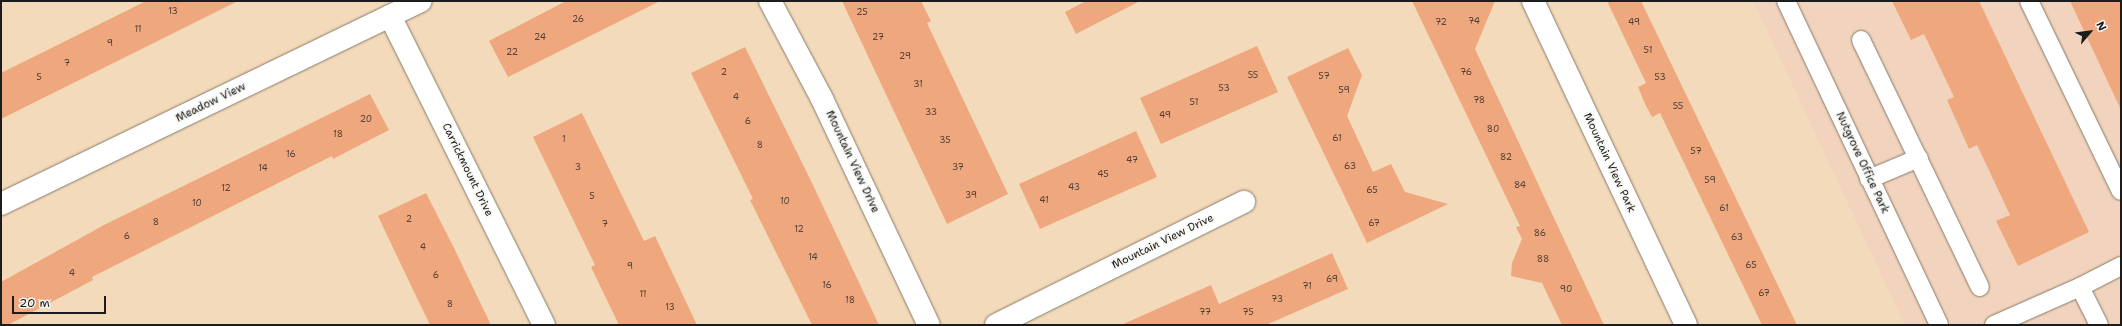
<!DOCTYPE html>
<style>
body{margin:0}
#map{position:relative;width:2122px;height:326px;overflow:hidden;background:#f3daba;font-family:"Shantell Sans",sans-serif}
div>[style]{position:absolute}
.built>*{inset:0;background:#f2d4be}
.building>*{inset:0;background:#efa87e}
.roads{filter:drop-shadow(0 0 1px #887b6b) drop-shadow(0 0 1px #887b6b)}
.lane>*{height:18px;margin:-9px;padding:0 9px;transform-origin:9px;border-radius:9px;background:#fff}
.street>*{height:22px;margin:-11px;padding:0 11px;transform-origin:11px;border-radius:11px;background:#fff}
span{translate:-50% -50%;white-space:nowrap;text-align:center;line-height:1.15;-webkit-text-stroke:3.5px #f6f6f2;paint-order:stroke}
.number-label{font-size:9px;color:#513f34}
.number-label span{-webkit-text-stroke-width:0}
.street-label{font-size:11px;color:#1c1c1c}
.frame{position:absolute;inset:0;border:2px solid #1c1c1c;pointer-events:none}
.north{position:absolute;left:2070px;top:12px;width:40px;height:40px;-webkit-text-stroke:3px #f6f6f2;paint-order:stroke;rotate:62deg;font-size:11px;font-weight:700;line-height:16px;text-align:center;color:#1c1c1c}
.north::after{content:'';display:block;margin:auto;width:14px;height:18px;background:#1c1c1c;clip-path:polygon(50% 0,100% 100%,50% 72%,0 100%)}
.scale{position:absolute;left:12px;top:296px;width:94px;height:18px;box-sizing:border-box;border:2px solid #1c1c1c;border-top:0;padding-left:5px;font-size:12px;line-height:14px;white-space:nowrap;color:#1c1c1c;-webkit-text-stroke:3px #f6f6f2;paint-order:stroke}
</style>
<div id="map">
<div class="built">
<div style="clip-path:polygon(1753px 1px,2121px 1px,2121px 325px,1905px 325px)"></div>
</div>
<div class="building">
<div style="clip-path:polygon(146px 1px,238px 1px,1px 119px,1px 73px)"></div>
<div style="clip-path:polygon(566px 1px,660px 1px,508px 77px,489px 41px)"></div>
<div style="clip-path:polygon(842px 1px,921px 1px,931px 21px,927px 23px,1008px 194px,947px 224px)"></div>
<div style="clip-path:polygon(1086px 1px,1140px 1px,1076px 34px,1065px 12px)"></div>
<div style="clip-path:polygon(1412px 1px,1495px 1px,1475px 49px,1604px 325px,1562px 325px,1542px 283px,1511px 276px,1512px 263px,1522px 239px,1516px 227px,1520px 226px)"></div>
<div style="clip-path:polygon(1607px 1px,1641px 1px,1797px 325px,1762px 325px,1660px 113px,1652px 117px,1645px 104px,1638px 87px,1646px 83px)"></div>
<div style="clip-path:polygon(1892px 1px,1979px 1px,2089px 232px,2018px 266px,1996px 221px,2010px 215px,1977px 145px,1969px 149px,1947px 100px,1954px 97px,1924px 34px,1911px 40px)"></div>
<div style="clip-path:polygon(2070px 1px,2121px 1px,2121px 110px)"></div>
<div style="clip-path:polygon(1257px 46px,1278px 92px,1161px 144px,1140px 98px)"></div>
<div style="clip-path:polygon(745px 47px,812px 183px,879px 325px,812px 325px,750px 200px,753px 199px,691px 73px)"></div>
<div style="clip-path:polygon(1348px 48px,1362px 75px,1347px 116px,1373px 172px,1391px 164px,1405px 192px,1448px 204px,1367px 243px,1287px 77px)"></div>
<div style="clip-path:polygon(370px 94px,389px 130px,333px 159px,332px 156px,92px 277px,93px 280px,8px 325px,1px 325px,1px 282px,104px 225px)"></div>
<div style="clip-path:polygon(582px 113px,644px 241px,655px 236px,697px 325px,619px 325px,591px 267px,595px 265px,533px 137px)"></div>
<div style="clip-path:polygon(1136px 131px,1157px 177px,1040px 229px,1019px 184px)"></div>
<div style="clip-path:polygon(426px 193px,454px 248px,491px 325px,430px 325px,405px 273px,378px 216px)"></div>
<div style="clip-path:polygon(1332px 253px,1348px 289px,1266px 325px,1121px 325px,1211px 285px,1219px 304px)"></div>
</div>
<div class="roads">
<div class="lane">
<div style="left:1786px;top:1px;width:358px;rotate:64.7deg"></div>
<div style="left:2029px;top:1px;width:211px;rotate:64.2deg"></div>
<div style="left:1861px;top:40px;width:274px;rotate:64.3deg"></div>
<div style="left:1869px;top:179px;width:54px;rotate:-22.8deg"></div>
<div style="left:2080px;top:287px;width:42px;rotate:63.4deg"></div>
<div style="left:1994px;top:325px;width:94px;rotate:-23.8deg"></div>
<div style="left:2080px;top:287px;width:46px;rotate:-27.1deg"></div>
</div>
<div class="street">
<div style="left:770px;top:1px;width:111px;rotate:62deg"></div>
<div style="left:822px;top:99px;width:250px;rotate:64.7deg"></div>
<div style="left:1533px;top:1px;width:358px;rotate:64.7deg"></div>
<div style="left:390px;top:16px;width:345px;rotate:63.5deg"></div>
<div style="left:1px;top:204px;width:466px;rotate:-25.8deg"></div>
<div style="left:996px;top:325px;width:277px;rotate:-26.4deg"></div>
</div>
</div>
<div class="number-label">
<span style="left:173px;top:11px">13</span>
<span style="left:862px;top:12px">25</span>
<span style="left:578px;top:19px">26</span>
<span style="left:1474px;top:21px">74</span>
<span style="left:1441px;top:22px">72</span>
<span style="left:1634px;top:22px">49</span>
<span style="left:138px;top:29px">11</span>
<span style="left:540px;top:37px">24</span>
<span style="left:878px;top:37px">27</span>
<span style="left:110px;top:43px">9</span>
<span style="left:1648px;top:50px">51</span>
<span style="left:512px;top:52px">22</span>
<span style="left:905px;top:56px">29</span>
<span style="left:67px;top:63px">7</span>
<span style="left:724px;top:72px">2</span>
<span style="left:1466px;top:72px">76</span>
<span style="left:1253px;top:75px">55</span>
<span style="left:1324px;top:76px">57</span>
<span style="left:39px;top:77px">5</span>
<span style="left:1660px;top:77px">53</span>
<span style="left:918px;top:84px">31</span>
<span style="left:1224px;top:88px">53</span>
<span style="left:1344px;top:90px">59</span>
<span style="left:736px;top:97px">4</span>
<span style="left:1479px;top:100px">78</span>
<span style="left:1194px;top:102px">51</span>
<span style="left:1678px;top:106px">55</span>
<span style="left:931px;top:112px">33</span>
<span style="left:1165px;top:115px">49</span>
<span style="left:366px;top:119px">20</span>
<span style="left:748px;top:121px">6</span>
<span style="left:1493px;top:129px">80</span>
<span style="left:338px;top:134px">18</span>
<span style="left:1337px;top:138px">61</span>
<span style="left:564px;top:139px">1</span>
<span style="left:945px;top:140px">35</span>
<span style="left:760px;top:145px">8</span>
<span style="left:1696px;top:151px">57</span>
<span style="left:291px;top:154px">16</span>
<span style="left:1506px;top:157px">82</span>
<span style="left:1132px;top:160px">47</span>
<span style="left:1350px;top:166px">63</span>
<span style="left:578px;top:167px">3</span>
<span style="left:958px;top:167px">37</span>
<span style="left:263px;top:168px">14</span>
<span style="left:1103px;top:174px">45</span>
<span style="left:1710px;top:180px">59</span>
<span style="left:1520px;top:185px">84</span>
<span style="left:1074px;top:187px">43</span>
<span style="left:226px;top:188px">12</span>
<span style="left:1372px;top:190px">65</span>
<span style="left:971px;top:195px">39</span>
<span style="left:592px;top:196px">5</span>
<span style="left:1044px;top:200px">41</span>
<span style="left:785px;top:201px">10</span>
<span style="left:197px;top:203px">10</span>
<span style="left:1724px;top:208px">61</span>
<span style="left:409px;top:219px">2</span>
<span style="left:156px;top:222px">8</span>
<span style="left:1374px;top:223px">67</span>
<span style="left:605px;top:224px">7</span>
<span style="left:799px;top:229px">12</span>
<span style="left:1540px;top:233px">86</span>
<span style="left:127px;top:236px">6</span>
<span style="left:1737px;top:237px">63</span>
<span style="left:423px;top:247px">4</span>
<span style="left:813px;top:257px">14</span>
<span style="left:1543px;top:259px">88</span>
<span style="left:1751px;top:265px">65</span>
<span style="left:630px;top:266px">9</span>
<span style="left:72px;top:273px">4</span>
<span style="left:436px;top:275px">6</span>
<span style="left:1332px;top:279px">69</span>
<span style="left:827px;top:285px">16</span>
<span style="left:1307px;top:286px">71</span>
<span style="left:1566px;top:289px">90</span>
<span style="left:1764px;top:293px">67</span>
<span style="left:643px;top:294px">11</span>
<span style="left:1277px;top:299px">73</span>
<span style="left:850px;top:300px">18</span>
<span style="left:450px;top:304px">8</span>
<span style="left:670px;top:307px">13</span>
<span style="left:1205px;top:312px">77</span>
<span style="left:1248px;top:312px">75</span>
</div>
<div class="street-label">
<span style="left:211px;top:103px;rotate:-26deg">Meadow View</span>
<span style="left:852px;top:162px;rotate:65deg">Mountain View Drive</span>
<span style="left:1609px;top:163px;rotate:65deg">Mountain View Park</span>
<span style="left:1862px;top:163px;rotate:65deg">Nutgrove Office Park</span>
<span style="left:467px;top:170px;rotate:64deg">Carrickmount Drive</span>
<span style="left:1163px;top:242px;rotate:-26deg">Mountain View Drive</span>
</div>
<div class="frame"></div>
<div class="north">N</div>
<div class="scale">20 m</div>
</div>
